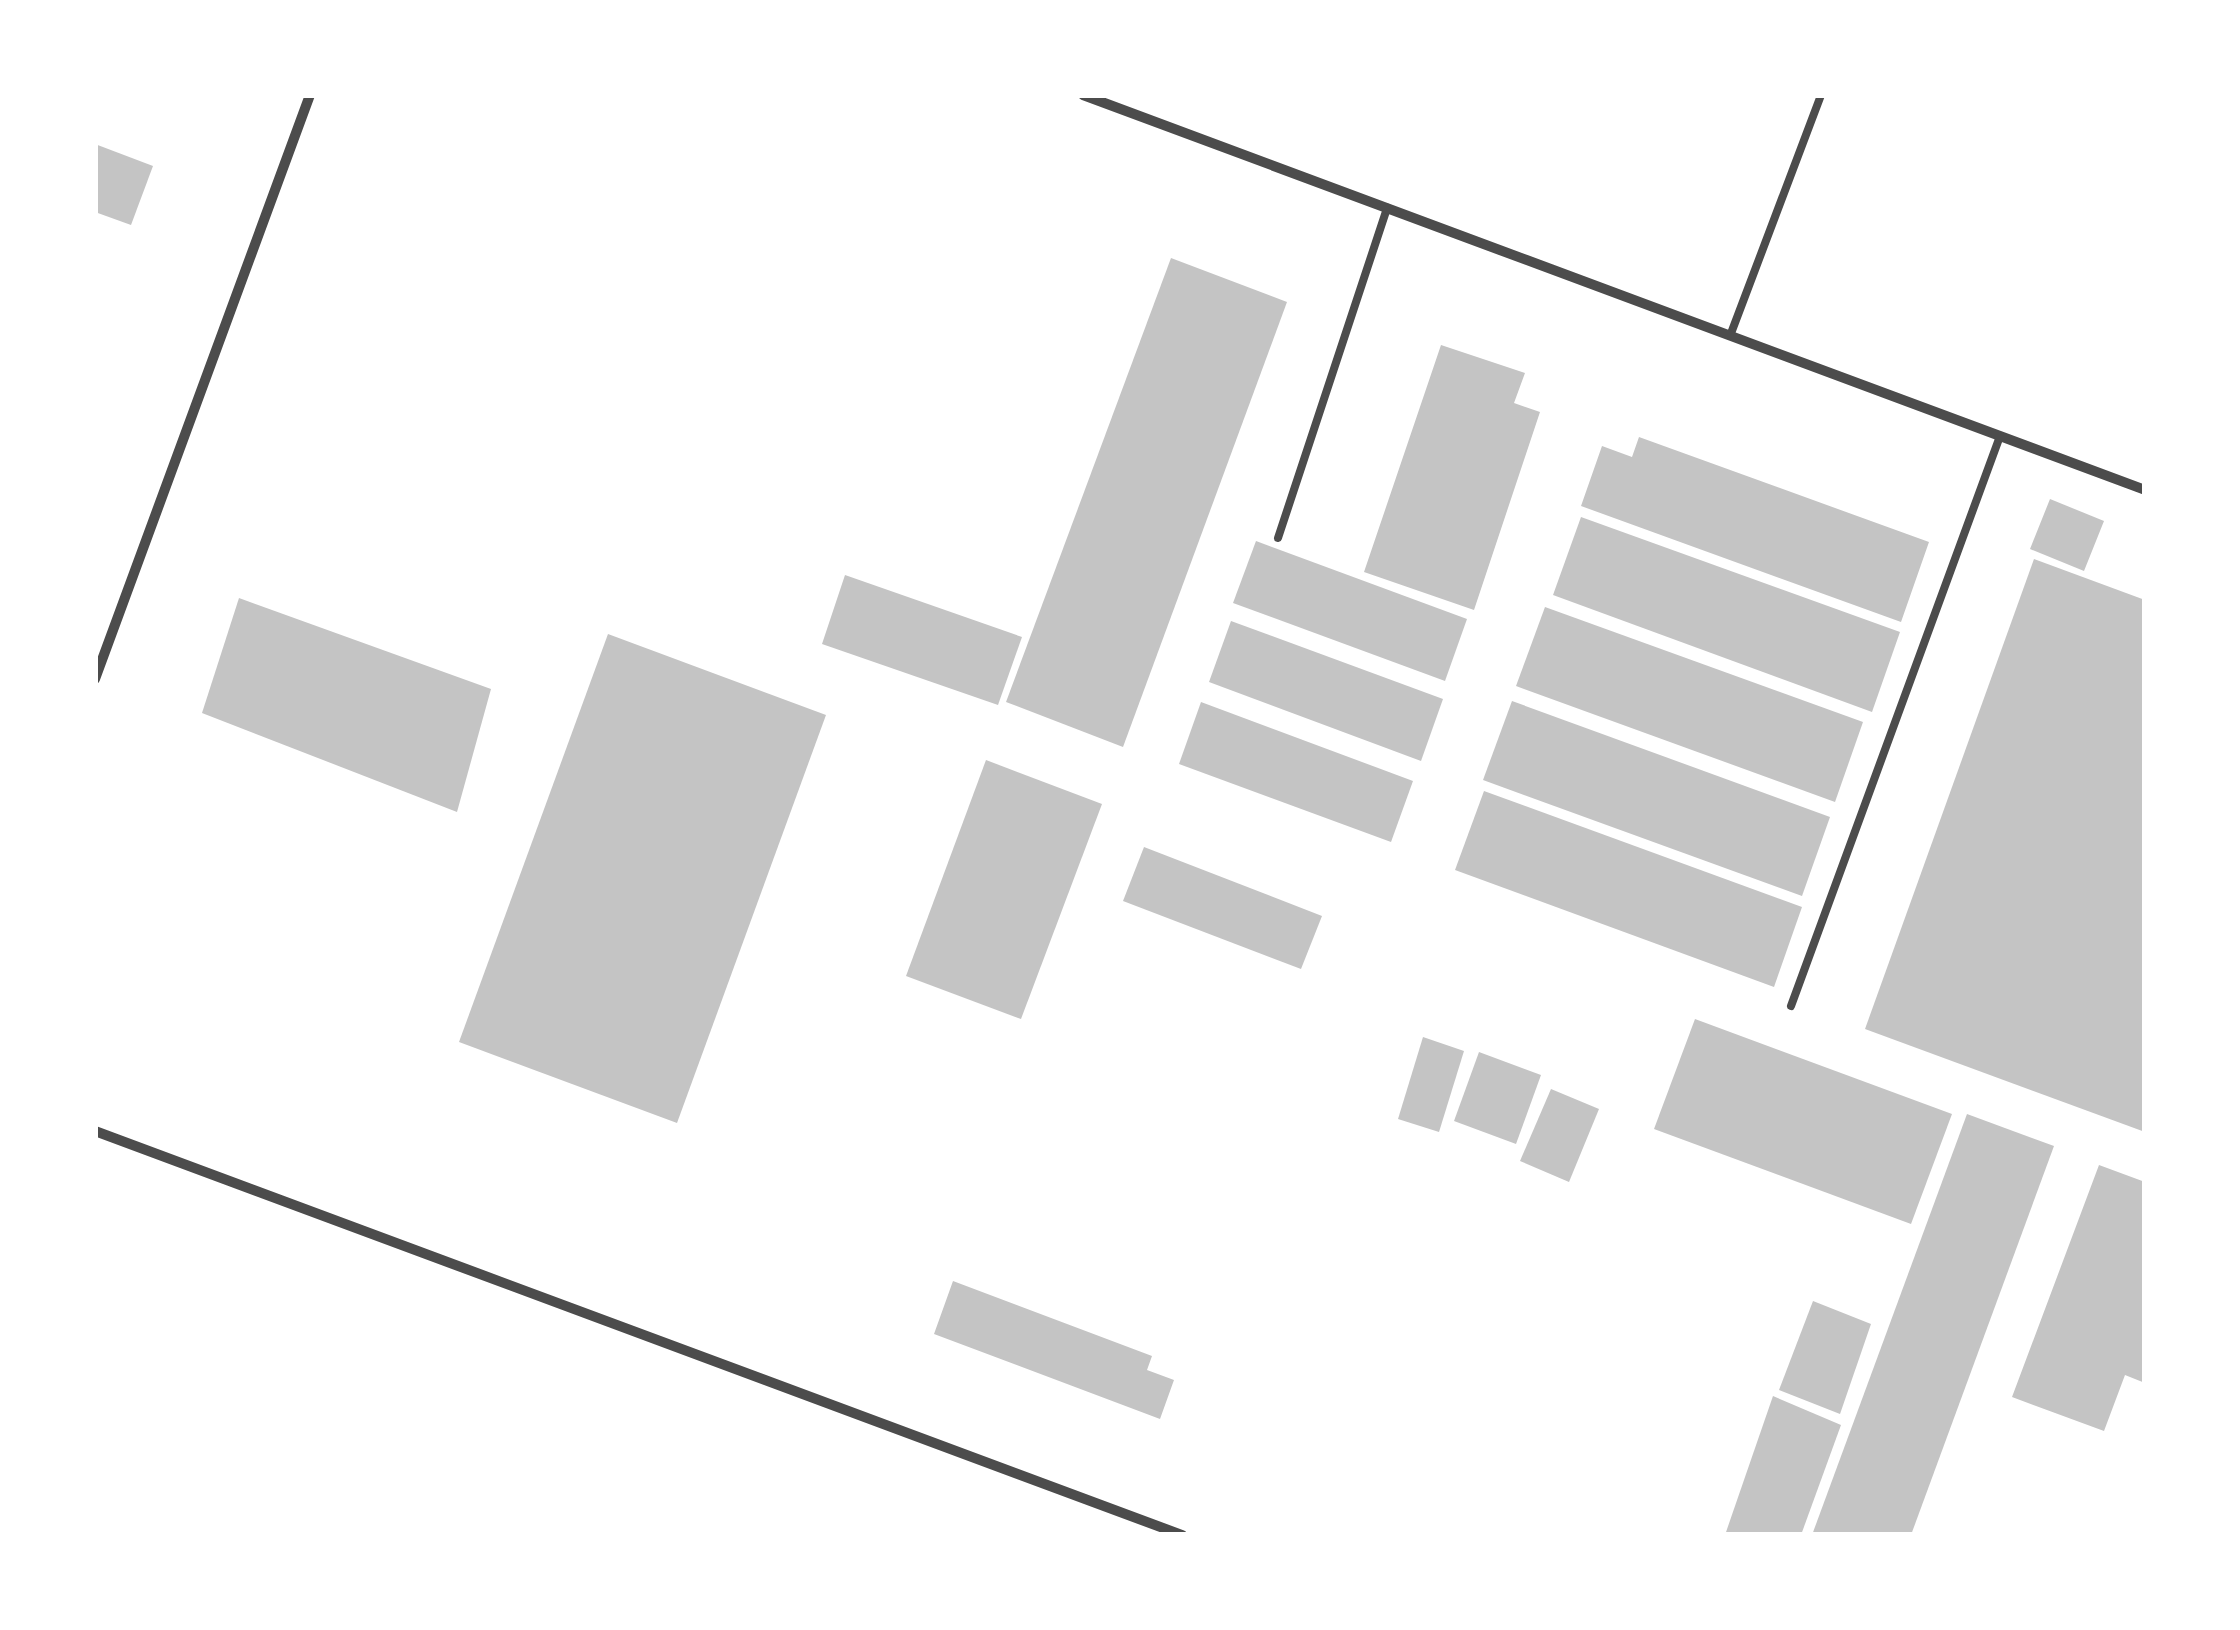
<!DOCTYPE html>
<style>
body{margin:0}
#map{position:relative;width:2240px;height:1630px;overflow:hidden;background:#fff;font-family:Poppins,sans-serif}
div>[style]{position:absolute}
.building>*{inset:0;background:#c4c4c4}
.service>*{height:8px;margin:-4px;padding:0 4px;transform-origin:4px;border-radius:4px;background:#4c4c4c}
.minor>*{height:10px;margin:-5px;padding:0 5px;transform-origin:5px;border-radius:5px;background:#4c4c4c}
span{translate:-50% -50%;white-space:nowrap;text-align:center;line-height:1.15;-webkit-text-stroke:9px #fff;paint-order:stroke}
.frame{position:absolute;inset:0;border:98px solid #fff;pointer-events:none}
</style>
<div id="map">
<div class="building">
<div style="clip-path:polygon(95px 144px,153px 166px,131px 225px,95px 212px)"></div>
<div style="clip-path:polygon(1171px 258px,1287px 302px,1123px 747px,1006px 702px)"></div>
<div style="clip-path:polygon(1441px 345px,1525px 373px,1514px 403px,1540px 412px,1474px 610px,1364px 572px)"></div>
<div style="clip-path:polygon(1639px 437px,1929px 542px,1901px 622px,1581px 506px,1602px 446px,1632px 457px)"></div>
<div style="clip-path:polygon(2050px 499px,2104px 521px,2084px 571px,2030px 549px)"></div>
<div style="clip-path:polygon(1581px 517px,1900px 632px,1872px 712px,1553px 595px)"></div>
<div style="clip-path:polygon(1256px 541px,1467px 619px,1445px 681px,1233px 603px)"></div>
<div style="clip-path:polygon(2034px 559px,2145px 600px,2145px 1132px,1865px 1029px)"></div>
<div style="clip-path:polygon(845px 575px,1022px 637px,998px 705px,822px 644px)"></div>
<div style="clip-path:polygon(239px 598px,491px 689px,457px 812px,202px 713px)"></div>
<div style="clip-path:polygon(1545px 607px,1863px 722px,1835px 802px,1516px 686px)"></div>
<div style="clip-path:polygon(1231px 621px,1443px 699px,1421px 761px,1209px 682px)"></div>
<div style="clip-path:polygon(608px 634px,826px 715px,677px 1123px,459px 1042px)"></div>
<div style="clip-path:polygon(1512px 701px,1830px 817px,1802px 896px,1483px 780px)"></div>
<div style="clip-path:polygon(1201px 702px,1413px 781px,1391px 842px,1179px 764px)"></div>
<div style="clip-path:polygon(986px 760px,1102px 804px,1021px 1019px,906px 976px)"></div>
<div style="clip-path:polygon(1484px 791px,1802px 907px,1774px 987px,1455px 870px)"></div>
<div style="clip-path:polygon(1144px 847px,1322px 916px,1301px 969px,1123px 901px)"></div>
<div style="clip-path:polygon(1695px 1019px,1952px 1114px,1911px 1224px,1654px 1129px)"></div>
<div style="clip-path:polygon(1423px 1037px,1464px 1051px,1439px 1132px,1398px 1119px)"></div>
<div style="clip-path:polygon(1479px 1052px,1541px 1075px,1516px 1144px,1454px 1121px)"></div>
<div style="clip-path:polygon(1551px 1089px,1599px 1109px,1569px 1182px,1520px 1161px)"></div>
<div style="clip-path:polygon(1967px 1114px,2054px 1146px,1911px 1535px,1812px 1535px)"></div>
<div style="clip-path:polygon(2099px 1165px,2145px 1182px,2145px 1383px,2125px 1375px,2104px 1431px,2012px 1397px)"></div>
<div style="clip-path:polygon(953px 1281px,1152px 1356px,1147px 1370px,1174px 1380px,1160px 1419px,934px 1334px)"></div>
<div style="clip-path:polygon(1813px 1301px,1871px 1324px,1840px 1414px,1779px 1390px)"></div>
<div style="clip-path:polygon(1773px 1396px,1841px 1425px,1801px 1535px,1725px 1535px)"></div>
</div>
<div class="service">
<div style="left:1730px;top:336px;width:258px;rotate:-69.3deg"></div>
<div style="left:1278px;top:538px;width:348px;rotate:-71.7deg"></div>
<div style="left:1791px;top:1006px;width:607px;rotate:-69.86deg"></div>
</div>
<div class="minor">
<div style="left:1083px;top:95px;width:1133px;rotate:20.4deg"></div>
<div style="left:95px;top:679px;width:622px;rotate:-69.79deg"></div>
<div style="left:95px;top:1131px;width:1160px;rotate:20.39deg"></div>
</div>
<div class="frame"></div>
</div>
